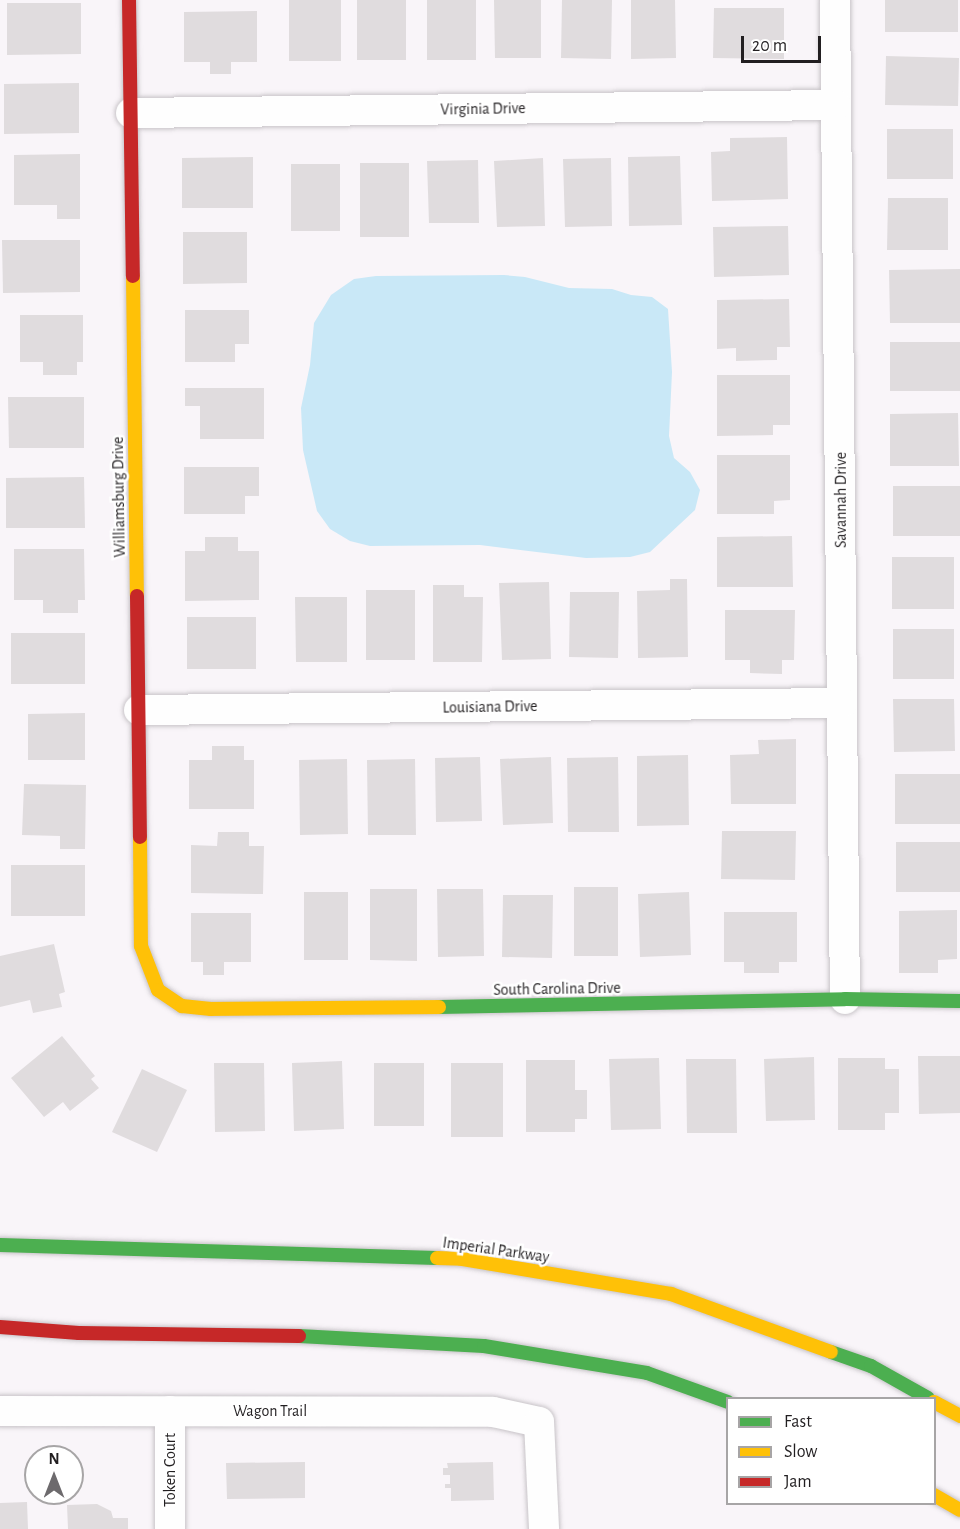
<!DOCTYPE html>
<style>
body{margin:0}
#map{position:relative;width:960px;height:1529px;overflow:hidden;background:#f9f5f9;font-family:"Alegreya Sans",sans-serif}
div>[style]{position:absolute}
.water>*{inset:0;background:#c9e8f7}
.building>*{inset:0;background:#e0dcde}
.roads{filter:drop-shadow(0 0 2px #c8c4c8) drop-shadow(0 0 2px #c8c4c8)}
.street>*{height:30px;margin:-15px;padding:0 15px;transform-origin:15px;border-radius:15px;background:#fefefe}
.fast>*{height:14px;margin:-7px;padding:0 7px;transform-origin:7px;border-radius:7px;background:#4caf50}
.slow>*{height:14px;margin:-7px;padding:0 7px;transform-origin:7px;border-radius:7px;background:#ffc107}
.jam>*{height:14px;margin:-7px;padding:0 7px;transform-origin:7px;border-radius:7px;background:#c62828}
span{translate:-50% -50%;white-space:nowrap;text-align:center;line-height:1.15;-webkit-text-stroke:5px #fff;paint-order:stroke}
.street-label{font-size:16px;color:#221f21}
.legend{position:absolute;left:726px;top:1397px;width:210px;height:108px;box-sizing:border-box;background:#fff;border:2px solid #a7a5a6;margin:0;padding:8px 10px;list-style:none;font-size:18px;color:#221f21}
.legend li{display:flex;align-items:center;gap:12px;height:30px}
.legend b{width:30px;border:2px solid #a7a5a6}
.north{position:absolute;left:24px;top:1445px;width:60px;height:60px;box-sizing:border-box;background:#fff;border:2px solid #a7a5a6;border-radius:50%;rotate:0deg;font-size:16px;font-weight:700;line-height:24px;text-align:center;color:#221f21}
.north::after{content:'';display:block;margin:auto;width:21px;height:27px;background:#6d6a6d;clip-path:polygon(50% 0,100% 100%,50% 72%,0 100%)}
.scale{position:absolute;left:741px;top:36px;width:80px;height:27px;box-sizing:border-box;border:3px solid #221f21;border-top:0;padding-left:8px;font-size:18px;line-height:21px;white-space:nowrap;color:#221f21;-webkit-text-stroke:4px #fff;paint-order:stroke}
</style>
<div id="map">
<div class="water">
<div style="clip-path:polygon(504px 275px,525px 277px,569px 288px,612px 289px,631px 295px,652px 297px,668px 309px,672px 372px,669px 436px,674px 458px,690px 472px,700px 490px,695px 510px,650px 552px,630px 557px,586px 558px,480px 545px,370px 546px,350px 541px,330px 529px,317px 511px,303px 450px,301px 408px,310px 365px,314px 323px,331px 295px,354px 279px,376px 276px)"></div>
</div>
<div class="building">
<div style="clip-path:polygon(289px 0,341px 0,341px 61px,289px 61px)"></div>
<div style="clip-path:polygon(357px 0,406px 0,406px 60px,357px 60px)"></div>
<div style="clip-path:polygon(427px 0,476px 0,476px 60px,427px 60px)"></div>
<div style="clip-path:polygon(494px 0,541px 0,541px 58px,495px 58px)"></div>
<div style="clip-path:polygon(562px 0,612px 0,611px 59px,561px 58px)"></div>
<div style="clip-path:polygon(631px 0,675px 0,676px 58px,631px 59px)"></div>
<div style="clip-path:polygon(885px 0,958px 0,958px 32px,885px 32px)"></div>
<div style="clip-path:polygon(7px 3px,81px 3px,81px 54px,7px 55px)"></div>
<div style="clip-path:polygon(714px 8px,784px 8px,784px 59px,713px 58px)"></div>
<div style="clip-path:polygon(257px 11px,257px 62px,231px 62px,231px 74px,210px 74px,210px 62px,184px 62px,184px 12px)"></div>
<div style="clip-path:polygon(886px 56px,959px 58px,958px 106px,885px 105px)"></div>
<div style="clip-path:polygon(79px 83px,79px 133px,4px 134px,4px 84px)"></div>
<div style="clip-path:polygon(887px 129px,953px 129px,953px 179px,887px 179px)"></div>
<div style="clip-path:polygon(787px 137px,788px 199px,712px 201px,711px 152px,730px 151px,730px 138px)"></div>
<div style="clip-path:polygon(80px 154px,80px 219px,57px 219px,57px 205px,14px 205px,14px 155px)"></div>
<div style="clip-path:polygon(680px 156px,682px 225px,629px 226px,628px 157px)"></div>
<div style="clip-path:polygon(253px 157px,253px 208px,182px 208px,182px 158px)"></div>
<div style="clip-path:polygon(543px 158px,545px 226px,497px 227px,494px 161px)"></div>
<div style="clip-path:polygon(611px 158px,612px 226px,565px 227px,563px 159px)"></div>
<div style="clip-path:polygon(478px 160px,479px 223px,429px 223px,427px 161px)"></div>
<div style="clip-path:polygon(360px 163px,409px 163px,409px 237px,360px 237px)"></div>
<div style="clip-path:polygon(291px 164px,340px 164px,340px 231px,291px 231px)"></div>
<div style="clip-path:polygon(888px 198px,948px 198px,948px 250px,887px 250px)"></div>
<div style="clip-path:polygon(788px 226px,789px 275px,714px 277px,713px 227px)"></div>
<div style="clip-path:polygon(183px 232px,247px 232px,247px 283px,183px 284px)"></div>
<div style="clip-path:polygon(2px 240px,80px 240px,80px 292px,3px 293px)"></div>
<div style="clip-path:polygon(960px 269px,960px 323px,890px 323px,889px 270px)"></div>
<div style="clip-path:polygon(789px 299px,790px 347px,777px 347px,777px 360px,736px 361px,736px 348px,717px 349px,717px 300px)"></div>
<div style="clip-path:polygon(185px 310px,249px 310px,249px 344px,235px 344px,235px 362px,185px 362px)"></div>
<div style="clip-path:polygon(20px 315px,83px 315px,83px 362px,77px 362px,77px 375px,43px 375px,43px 362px,20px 362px)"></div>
<div style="clip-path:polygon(890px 342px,960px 342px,960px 391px,890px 391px)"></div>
<div style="clip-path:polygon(717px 375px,790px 375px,790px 425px,773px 425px,773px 435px,717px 436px)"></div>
<div style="clip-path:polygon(185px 388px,264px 388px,264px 439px,200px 439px,200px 406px,185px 406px)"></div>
<div style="clip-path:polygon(8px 397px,84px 397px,84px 448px,9px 448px)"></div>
<div style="clip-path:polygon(958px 413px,959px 466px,890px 466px,890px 414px)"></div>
<div style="clip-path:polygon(717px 455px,790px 455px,790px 500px,774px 501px,774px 514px,717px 514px)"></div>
<div style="clip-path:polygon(184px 467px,259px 467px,259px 496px,245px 496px,245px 514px,184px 514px)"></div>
<div style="clip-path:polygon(84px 477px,85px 528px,6px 528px,6px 478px)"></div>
<div style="clip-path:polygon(893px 486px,960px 486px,960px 536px,893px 536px)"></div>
<div style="clip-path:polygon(792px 536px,793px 587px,717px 587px,717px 537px)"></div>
<div style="clip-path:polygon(205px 537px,238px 537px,238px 551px,259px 551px,259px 600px,185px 601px,185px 551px,205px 551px)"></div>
<div style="clip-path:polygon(14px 549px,84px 549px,85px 600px,78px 600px,78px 613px,43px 613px,43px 600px,14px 600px)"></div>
<div style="clip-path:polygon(892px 557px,954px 557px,954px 609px,892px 609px)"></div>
<div style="clip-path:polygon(670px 579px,687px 579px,688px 657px,638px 658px,637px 591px,670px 590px)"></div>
<div style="clip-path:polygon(549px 582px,551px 659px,502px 660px,499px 583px)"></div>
<div style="clip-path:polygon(433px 585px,464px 585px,464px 597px,483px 597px,482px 662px,433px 662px)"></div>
<div style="clip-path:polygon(366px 590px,415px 590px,415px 660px,366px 660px)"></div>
<div style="clip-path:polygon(570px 592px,619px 592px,618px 658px,569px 657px)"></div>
<div style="clip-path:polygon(295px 597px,347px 597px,347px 662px,296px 662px)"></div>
<div style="clip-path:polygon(725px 610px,795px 610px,794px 660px,782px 660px,782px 674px,750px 673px,750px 660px,725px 660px)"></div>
<div style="clip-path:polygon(187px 617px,256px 617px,256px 669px,187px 669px)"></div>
<div style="clip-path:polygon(893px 629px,954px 629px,954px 679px,893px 679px)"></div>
<div style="clip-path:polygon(11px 633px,85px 633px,85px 684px,11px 684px)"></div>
<div style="clip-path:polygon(893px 699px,954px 699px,955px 751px,894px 752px)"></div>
<div style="clip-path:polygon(85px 713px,85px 760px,28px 760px,28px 714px)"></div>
<div style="clip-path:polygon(796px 739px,796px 804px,731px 804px,730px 755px,759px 754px,758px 740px)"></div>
<div style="clip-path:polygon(212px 746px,244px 746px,244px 760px,254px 760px,254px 809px,189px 809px,189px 760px,212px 760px)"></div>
<div style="clip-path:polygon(688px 755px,689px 825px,637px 826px,637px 756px)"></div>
<div style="clip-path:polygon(480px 757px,482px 821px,436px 822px,435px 758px)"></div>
<div style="clip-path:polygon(551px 757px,553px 823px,503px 825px,500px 759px)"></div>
<div style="clip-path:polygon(618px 757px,619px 832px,568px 832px,567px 758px)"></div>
<div style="clip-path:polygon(347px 759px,348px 834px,300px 835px,299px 760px)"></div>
<div style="clip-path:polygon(415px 759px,416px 835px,368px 835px,367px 760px)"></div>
<div style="clip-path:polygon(895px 774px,960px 774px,960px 824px,895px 824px)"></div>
<div style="clip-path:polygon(24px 784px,86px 785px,85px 849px,60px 849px,60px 836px,22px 835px)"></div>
<div style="clip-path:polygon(722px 831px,796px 831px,795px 880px,721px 879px)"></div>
<div style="clip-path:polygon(218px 832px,249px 832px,249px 846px,264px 846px,263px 894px,191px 893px,191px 845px,217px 846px)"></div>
<div style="clip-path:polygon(896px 842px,960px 842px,960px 892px,896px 892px)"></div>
<div style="clip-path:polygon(11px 865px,85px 865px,85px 916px,11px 916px)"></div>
<div style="clip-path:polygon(574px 887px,618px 887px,618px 956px,574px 956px)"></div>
<div style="clip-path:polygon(370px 889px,417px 889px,417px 961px,370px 960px)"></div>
<div style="clip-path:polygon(437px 889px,483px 889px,484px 956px,438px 957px)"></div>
<div style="clip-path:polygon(304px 892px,348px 892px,348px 960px,304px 960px)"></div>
<div style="clip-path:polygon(689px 892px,691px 955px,640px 957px,638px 894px)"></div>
<div style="clip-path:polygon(503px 895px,553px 895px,552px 958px,502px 957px)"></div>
<div style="clip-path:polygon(957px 910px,957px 959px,938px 960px,938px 973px,899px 973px,899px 911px)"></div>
<div style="clip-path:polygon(724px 912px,797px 912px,797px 962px,779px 962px,779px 973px,744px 973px,744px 962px,724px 962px)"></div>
<div style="clip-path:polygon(191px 913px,251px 913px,251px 962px,224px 962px,224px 975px,203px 975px,203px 962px,191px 962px)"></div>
<div style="clip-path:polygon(54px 944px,65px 992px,59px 994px,62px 1007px,33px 1013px,30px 1000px,0 1007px,0 956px)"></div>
<div style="clip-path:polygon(62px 1036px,95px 1076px,91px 1079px,99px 1088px,70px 1111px,63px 1102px,44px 1117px,11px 1078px)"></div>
<div style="clip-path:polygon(918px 1056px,960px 1056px,960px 1113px,919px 1114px)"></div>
<div style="clip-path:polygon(814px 1057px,815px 1120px,766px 1121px,764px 1059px)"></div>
<div style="clip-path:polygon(659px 1058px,661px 1129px,611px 1130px,609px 1059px)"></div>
<div style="clip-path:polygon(838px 1058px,885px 1058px,885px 1069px,899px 1069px,899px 1113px,885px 1113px,885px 1130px,838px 1130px)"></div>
<div style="clip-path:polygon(686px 1059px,736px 1059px,737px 1133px,687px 1133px)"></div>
<div style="clip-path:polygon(526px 1060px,575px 1060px,575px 1090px,587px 1090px,587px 1119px,575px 1119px,575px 1132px,526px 1132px)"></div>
<div style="clip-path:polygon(342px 1061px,344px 1129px,294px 1131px,292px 1063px)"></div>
<div style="clip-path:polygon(214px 1063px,264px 1063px,265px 1131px,215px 1132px)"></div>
<div style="clip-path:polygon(374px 1063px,424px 1063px,424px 1126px,374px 1126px)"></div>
<div style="clip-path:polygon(451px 1063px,503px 1063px,503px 1137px,451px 1137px)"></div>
<div style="clip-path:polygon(142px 1069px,187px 1090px,157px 1152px,112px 1132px)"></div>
<div style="clip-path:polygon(305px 1462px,305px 1498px,227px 1499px,226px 1463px)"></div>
<div style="clip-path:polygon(493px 1462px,494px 1500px,451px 1501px,451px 1488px,445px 1488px,445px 1484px,450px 1484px,450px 1475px,443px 1475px,443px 1468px,448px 1468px,447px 1463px)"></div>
<div style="clip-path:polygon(27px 1502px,28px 1529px,0 1529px,0 1503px)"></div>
<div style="clip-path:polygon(97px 1504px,111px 1511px,113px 1518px,128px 1518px,128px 1529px,68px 1529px,67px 1505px)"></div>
</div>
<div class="roads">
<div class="street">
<div style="left:835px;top:0;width:999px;rotate:89.43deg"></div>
<div style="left:131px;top:113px;width:705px;rotate:-0.65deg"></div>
<div style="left:139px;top:710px;width:703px;rotate:-0.57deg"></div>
<div style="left:0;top:1411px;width:493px;rotate:0.1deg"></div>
<div style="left:493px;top:1412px;width:47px;rotate:12.3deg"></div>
<div style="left:539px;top:1422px;width:107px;rotate:87.3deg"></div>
<div style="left:170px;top:1411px;width:118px;rotate:90deg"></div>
</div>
<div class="fast">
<div style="left:439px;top:1007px;width:406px;rotate:-1.1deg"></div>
<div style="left:845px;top:999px;width:115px;rotate:1deg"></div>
<div style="left:0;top:1245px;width:437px;rotate:1.7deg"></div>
<div style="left:299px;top:1336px;width:185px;rotate:3.1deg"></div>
<div style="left:484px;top:1346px;width:165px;rotate:9.4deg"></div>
<div style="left:647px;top:1373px;width:86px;rotate:19.7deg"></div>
<div style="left:831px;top:1352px;width:42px;rotate:19.3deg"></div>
<div style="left:871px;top:1366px;width:65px;rotate:29.3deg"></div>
</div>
<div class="slow">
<div style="left:133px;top:276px;width:320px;rotate:89.3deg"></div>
<div style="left:140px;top:837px;width:109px;rotate:89.5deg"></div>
<div style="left:141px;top:946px;width:47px;rotate:68.9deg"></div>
<div style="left:158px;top:990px;width:29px;rotate:34deg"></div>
<div style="left:182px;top:1006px;width:29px;rotate:6deg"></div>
<div style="left:211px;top:1009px;width:228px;rotate:-0.5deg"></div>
<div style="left:437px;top:1258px;width:25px;rotate:2deg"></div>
<div style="left:462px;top:1259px;width:212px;rotate:9.5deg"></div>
<div style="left:671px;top:1294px;width:170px;rotate:19.9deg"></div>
<div style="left:934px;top:1402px;width:30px;rotate:28deg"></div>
<div style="left:934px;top:1495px;width:30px;rotate:30deg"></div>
</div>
<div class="jam">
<div style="left:129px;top:0;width:276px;rotate:89.2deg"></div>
<div style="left:137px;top:596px;width:241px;rotate:89.3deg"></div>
<div style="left:0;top:1327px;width:79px;rotate:4.3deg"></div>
<div style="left:79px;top:1333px;width:220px;rotate:0.8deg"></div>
</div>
</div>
<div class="street-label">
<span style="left:483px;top:109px;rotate:-1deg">Virginia Drive</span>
<span style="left:119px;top:497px;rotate:-91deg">Williamsburg Drive</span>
<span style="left:841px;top:500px;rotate:-90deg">Savannah Drive</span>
<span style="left:490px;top:707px;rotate:-1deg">Louisiana Drive</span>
<span style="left:557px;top:989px;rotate:-1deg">South Carolina Drive</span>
<span style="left:496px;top:1250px;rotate:8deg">Imperial Parkway</span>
<span style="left:270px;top:1411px">Wagon Trail</span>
<span style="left:170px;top:1470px;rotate:-90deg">Token Court</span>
</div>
<ul class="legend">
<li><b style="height:8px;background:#4caf50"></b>Fast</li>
<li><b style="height:8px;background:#ffc107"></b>Slow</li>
<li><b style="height:8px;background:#c62828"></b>Jam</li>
</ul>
<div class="north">N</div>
<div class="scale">20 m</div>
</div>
